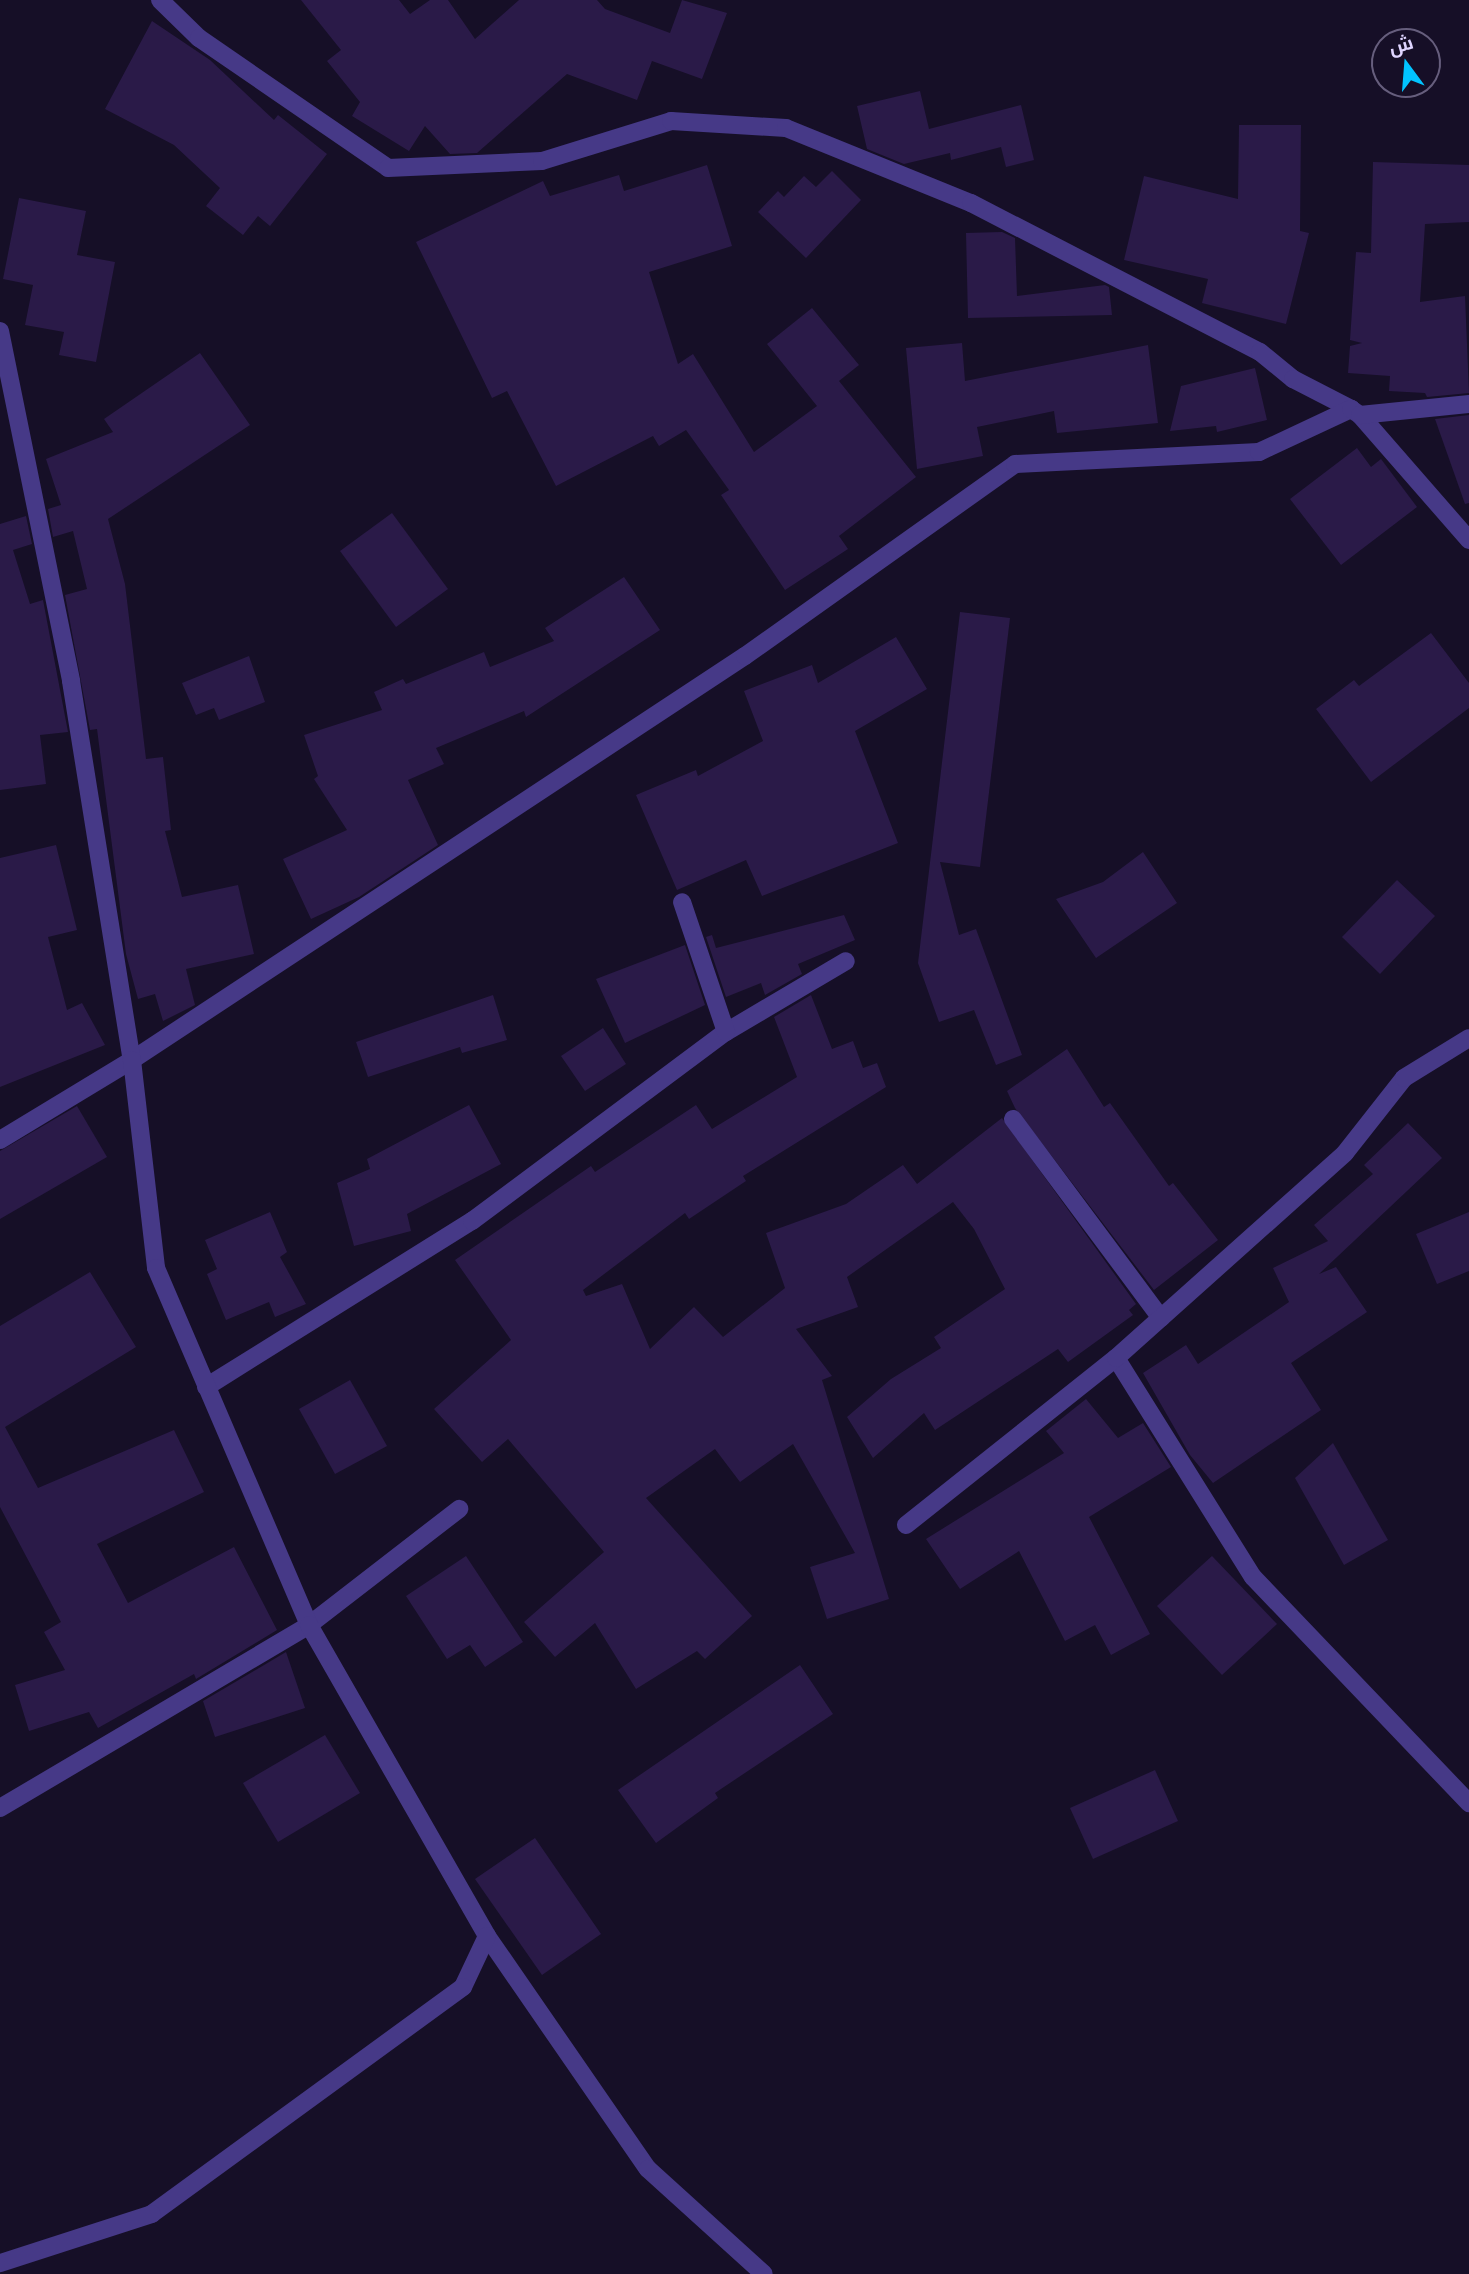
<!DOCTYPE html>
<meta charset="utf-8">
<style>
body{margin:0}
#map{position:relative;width:1469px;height:2274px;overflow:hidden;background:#160f27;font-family:"PT Sans Narrow",Cairo,sans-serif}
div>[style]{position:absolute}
.building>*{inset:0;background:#2a1a48}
.minor>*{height:18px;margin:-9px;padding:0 9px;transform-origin:9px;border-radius:9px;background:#463987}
.tertiary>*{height:18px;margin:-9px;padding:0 9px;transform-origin:9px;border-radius:9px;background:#463987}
span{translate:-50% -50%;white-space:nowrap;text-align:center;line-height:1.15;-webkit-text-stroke:6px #160f27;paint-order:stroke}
.north{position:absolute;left:1371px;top:28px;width:70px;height:70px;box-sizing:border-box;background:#160f27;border:2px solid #665e7d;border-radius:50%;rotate:344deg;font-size:19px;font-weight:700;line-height:28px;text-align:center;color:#dfd5ff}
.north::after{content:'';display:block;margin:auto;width:24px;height:32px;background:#01c4ff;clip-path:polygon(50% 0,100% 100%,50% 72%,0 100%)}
</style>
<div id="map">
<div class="building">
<div style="clip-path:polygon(301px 0,399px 0,410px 14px,430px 0,448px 0,475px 39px,519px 0,597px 0,605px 9px,670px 33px,682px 0,727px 13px,702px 79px,652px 61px,637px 100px,567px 74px,477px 153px,450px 154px,425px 126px,409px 151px,352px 116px,360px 102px,327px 61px,341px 50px)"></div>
<div style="clip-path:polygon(152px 21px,210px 60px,274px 120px,278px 115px,327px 154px,270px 226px,258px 216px,243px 235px,206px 206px,220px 188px,174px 145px,105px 109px)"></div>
<div style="clip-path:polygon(920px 91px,929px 129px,1021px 105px,1034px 160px,1006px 167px,1001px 147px,951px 160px,950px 153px,904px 164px,867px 149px,857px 106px)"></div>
<div style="clip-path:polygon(1239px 125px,1301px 125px,1300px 231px,1309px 233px,1286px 324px,1202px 303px,1208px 279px,1124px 260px,1144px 176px,1238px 199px)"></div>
<div style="clip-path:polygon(1373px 162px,1469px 165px,1469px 222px,1425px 224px,1420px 302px,1465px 296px,1469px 393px,1427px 397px,1425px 393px,1389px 391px,1390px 376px,1348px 373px,1350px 346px,1362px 343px,1350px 340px,1356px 252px,1371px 253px)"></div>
<div style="clip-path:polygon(707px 165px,732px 246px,649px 272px,678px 364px,693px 354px,754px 452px,817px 406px,767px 344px,812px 308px,859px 365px,839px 381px,916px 477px,839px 536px,848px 549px,785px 590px,721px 495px,729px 490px,686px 430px,659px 446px,653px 436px,556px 486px,507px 391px,492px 398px,416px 242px,543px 181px,550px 196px,619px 175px,624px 191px)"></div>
<div style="clip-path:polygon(832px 171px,861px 200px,806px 258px,758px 212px,778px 191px,784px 197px,804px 176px,816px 187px)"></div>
<div style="clip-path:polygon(19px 198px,86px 211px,77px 255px,115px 262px,96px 362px,59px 355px,64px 332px,25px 325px,33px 285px,3px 279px)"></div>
<div style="clip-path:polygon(1002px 232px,1015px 238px,1017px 296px,1105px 285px,1109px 287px,1112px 315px,968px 318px,966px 233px)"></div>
<div style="clip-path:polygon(962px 343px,965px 381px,1148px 345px,1158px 423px,1057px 433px,1054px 411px,977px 427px,983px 456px,917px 469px,906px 348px)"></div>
<div style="clip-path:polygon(200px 353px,250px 425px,108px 519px,125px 584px,146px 759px,163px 757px,171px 830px,165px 831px,182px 897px,238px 885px,254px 954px,186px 969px,195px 1005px,163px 1021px,155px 994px,138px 999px,126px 954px,97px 729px,90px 730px,65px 595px,87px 589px,73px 531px,53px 537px,48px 509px,61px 505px,46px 459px,113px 432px,104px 419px)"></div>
<div style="clip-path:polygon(1255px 368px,1267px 420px,1217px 432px,1216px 426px,1170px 431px,1181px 386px)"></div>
<div style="clip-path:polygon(1469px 415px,1469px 503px,1465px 504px,1435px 419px)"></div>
<div style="clip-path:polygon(1357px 448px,1371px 467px,1381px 459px,1417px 507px,1341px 565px,1290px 499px)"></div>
<div style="clip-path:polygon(392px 513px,448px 589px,396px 627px,340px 551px)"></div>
<div style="clip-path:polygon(26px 516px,32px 544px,13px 550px,30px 604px,43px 600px,68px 732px,40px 735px,46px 784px,0 790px,0 524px)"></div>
<div style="clip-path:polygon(624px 577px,660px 630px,526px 717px,524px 711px,436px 748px,444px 764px,408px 780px,438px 845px,359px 897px,311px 919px,283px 859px,347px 830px,314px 779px,318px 776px,304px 735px,382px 710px,374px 692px,403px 679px,406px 684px,484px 652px,490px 667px,554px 641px,545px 628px)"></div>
<div style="clip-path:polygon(960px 612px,1010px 618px,980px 867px,940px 862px,959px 935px,976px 929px,1022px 1055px,996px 1065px,974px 1010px,939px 1022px,918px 963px)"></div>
<div style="clip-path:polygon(1431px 633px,1469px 683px,1469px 708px,1371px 782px,1316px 709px,1354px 680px,1359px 686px)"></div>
<div style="clip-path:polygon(896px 637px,927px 689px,855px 731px,898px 843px,762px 896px,746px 860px,677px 890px,636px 795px,696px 770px,698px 776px,763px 741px,744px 691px,812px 665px,818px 683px)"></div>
<div style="clip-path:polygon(249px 656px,265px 702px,219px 720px,214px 708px,196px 715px,182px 683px)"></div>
<div style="clip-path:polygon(56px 845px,77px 930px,48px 937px,67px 1010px,82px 1003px,105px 1045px,0 1087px,0 858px)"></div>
<div style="clip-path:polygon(1143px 852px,1177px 903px,1096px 958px,1056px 899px,1103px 882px)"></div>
<div style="clip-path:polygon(1397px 880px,1435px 916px,1380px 974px,1342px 937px)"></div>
<div style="clip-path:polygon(844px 915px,855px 940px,798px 964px,802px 974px,765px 995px,761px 983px,726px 997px,706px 937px,712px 935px,716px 948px)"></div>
<div style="clip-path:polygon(685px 945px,705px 1005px,625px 1043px,596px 979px)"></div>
<div style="clip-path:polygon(493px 995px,507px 1040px,462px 1053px,460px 1047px,368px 1077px,356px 1042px)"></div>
<div style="clip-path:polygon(811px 995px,832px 1049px,853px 1041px,863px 1068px,877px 1063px,886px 1087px,743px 1176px,746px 1181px,689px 1219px,685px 1213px,583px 1290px,586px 1296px,622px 1284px,650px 1349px,694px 1307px,723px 1337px,785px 1288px,766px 1233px,846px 1204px,903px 1165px,917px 1184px,1002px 1118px,1136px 1304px,1129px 1310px,1133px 1315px,1068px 1362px,1058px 1349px,935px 1430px,924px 1413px,873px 1458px,847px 1417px,891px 1379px,941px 1348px,934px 1337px,1005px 1289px,974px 1229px,953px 1202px,847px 1277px,858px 1307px,796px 1329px,832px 1376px,822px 1380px,889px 1599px,827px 1619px,810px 1567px,855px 1553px,793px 1444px,740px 1482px,715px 1449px,646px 1498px,752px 1616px,705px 1659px,697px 1651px,636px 1689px,595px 1623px,555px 1657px,524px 1622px,604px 1552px,508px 1439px,482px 1462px,434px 1409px,511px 1340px,455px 1260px,591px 1166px,595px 1172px,696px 1105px,712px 1129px,797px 1077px,774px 1017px)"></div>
<div style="clip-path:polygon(603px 1028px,626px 1064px,585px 1091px,561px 1056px)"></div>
<div style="clip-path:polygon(1067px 1049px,1104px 1107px,1110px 1103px,1169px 1186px,1173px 1183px,1218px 1240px,1154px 1290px,1015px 1108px,1007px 1091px)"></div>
<div style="clip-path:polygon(469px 1105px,501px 1164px,407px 1214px,411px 1231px,354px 1246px,337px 1183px,370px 1169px,367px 1159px)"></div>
<div style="clip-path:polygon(77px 1106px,107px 1157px,0 1219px,0 1151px)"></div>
<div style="clip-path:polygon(1408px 1123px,1442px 1158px,1319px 1274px,1336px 1267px,1367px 1312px,1291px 1363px,1321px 1410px,1213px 1483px,1190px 1455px,1143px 1373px,1186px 1345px,1198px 1364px,1289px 1302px,1273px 1268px,1328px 1241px,1314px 1225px,1373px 1174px,1364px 1165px)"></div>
<div style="clip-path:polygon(270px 1212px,287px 1252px,280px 1257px,306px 1304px,275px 1317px,269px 1302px,226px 1320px,207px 1274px,217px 1269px,205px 1240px)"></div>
<div style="clip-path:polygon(1469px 1212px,1469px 1271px,1437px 1284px,1416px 1234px)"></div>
<div style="clip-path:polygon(90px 1272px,136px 1347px,5px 1427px,38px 1488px,174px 1430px,204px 1492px,97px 1544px,128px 1603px,234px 1547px,277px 1630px,196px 1679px,194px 1674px,98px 1728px,89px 1712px,29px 1731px,15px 1685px,65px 1670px,44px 1632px,61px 1622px,0 1507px,0 1326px)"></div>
<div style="clip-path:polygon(350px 1380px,387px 1446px,335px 1474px,299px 1409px)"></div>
<div style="clip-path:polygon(1086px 1399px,1118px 1438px,1143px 1423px,1171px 1467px,1089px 1517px,1150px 1634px,1111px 1655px,1095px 1625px,1065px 1641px,1019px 1551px,960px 1589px,926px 1539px,1064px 1453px,1046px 1431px)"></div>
<div style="clip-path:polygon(1333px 1443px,1388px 1540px,1344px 1565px,1295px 1478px)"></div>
<div style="clip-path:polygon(466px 1556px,523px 1642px,485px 1667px,470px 1645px,447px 1659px,406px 1596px)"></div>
<div style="clip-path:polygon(1212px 1556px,1277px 1624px,1222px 1675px,1157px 1606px)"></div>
<div style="clip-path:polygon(286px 1652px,305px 1708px,215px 1737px,203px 1701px)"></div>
<div style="clip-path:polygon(800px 1665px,833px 1714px,715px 1793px,718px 1798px,656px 1843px,618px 1790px)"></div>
<div style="clip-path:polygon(325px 1735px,360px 1793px,278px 1842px,243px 1783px)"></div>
<div style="clip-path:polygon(1155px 1770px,1178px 1821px,1093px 1859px,1070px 1808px)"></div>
<div style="clip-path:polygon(535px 1838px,601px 1934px,542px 1975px,475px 1879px)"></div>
</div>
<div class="minor">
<div style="left:160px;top:0;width:54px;rotate:44.3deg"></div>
<div style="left:199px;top:38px;width:229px;rotate:34.5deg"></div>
<div style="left:388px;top:168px;width:154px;rotate:-2.6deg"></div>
<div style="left:542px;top:161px;width:135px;rotate:-17.2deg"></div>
<div style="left:671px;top:121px;width:115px;rotate:3.5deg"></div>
<div style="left:786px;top:128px;width:200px;rotate:22.1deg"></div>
<div style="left:971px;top:203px;width:325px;rotate:27.3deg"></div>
<div style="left:1260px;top:352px;width:43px;rotate:39.3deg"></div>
<div style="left:1293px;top:379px;width:65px;rotate:27.3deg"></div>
<div style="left:1360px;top:415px;width:166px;rotate:48.9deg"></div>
<div style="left:726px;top:1032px;width:139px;rotate:-30.6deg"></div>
<div style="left:1013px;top:1119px;width:248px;rotate:53.4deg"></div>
<div style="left:0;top:1140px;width:154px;rotate:-31.2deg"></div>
<div style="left:132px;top:1060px;width:734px;rotate:-33.39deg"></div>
<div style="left:745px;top:656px;width:331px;rotate:-35.4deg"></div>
<div style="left:1015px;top:464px;width:244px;rotate:-2.8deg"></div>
<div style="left:1259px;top:452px;width:102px;rotate:-25.1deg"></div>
<div style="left:1351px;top:409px;width:11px;rotate:34deg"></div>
<div style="left:1360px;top:415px;width:110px;rotate:-5.8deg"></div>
<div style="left:1116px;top:1358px;width:258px;rotate:58deg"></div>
<div style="left:1253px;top:1577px;width:313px;rotate:46.3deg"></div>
<div style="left:206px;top:1387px;width:314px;rotate:-32deg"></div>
<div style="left:472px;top:1221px;width:317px;rotate:-36.7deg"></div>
<div style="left:726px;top:1032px;width:137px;rotate:-108.7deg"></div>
<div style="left:906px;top:1525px;width:268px;rotate:-38.5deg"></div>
<div style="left:1116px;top:1358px;width:307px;rotate:-41.8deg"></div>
<div style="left:1345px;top:1153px;width:95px;rotate:-51.8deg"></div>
<div style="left:1404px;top:1078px;width:76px;rotate:-31.6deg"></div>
<div style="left:0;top:1808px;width:359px;rotate:-30.6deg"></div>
<div style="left:309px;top:1625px;width:190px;rotate:-37.7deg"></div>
<div style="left:487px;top:1936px;width:283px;rotate:55.4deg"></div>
<div style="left:648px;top:2169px;width:156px;rotate:42.2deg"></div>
</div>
<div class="tertiary">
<div style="left:0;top:331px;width:357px;rotate:78.5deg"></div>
<div style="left:71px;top:681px;width:384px;rotate:80.9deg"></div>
<div style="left:132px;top:1060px;width:209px;rotate:83.4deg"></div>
<div style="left:156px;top:1268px;width:388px;rotate:66.8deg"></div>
<div style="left:309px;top:1625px;width:358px;rotate:60.2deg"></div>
<div style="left:487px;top:1936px;width:56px;rotate:115.2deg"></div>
<div style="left:463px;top:1987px;width:385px;rotate:143.9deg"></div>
<div style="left:152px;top:2214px;width:160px;rotate:162.1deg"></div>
</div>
<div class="north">ش</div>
</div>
